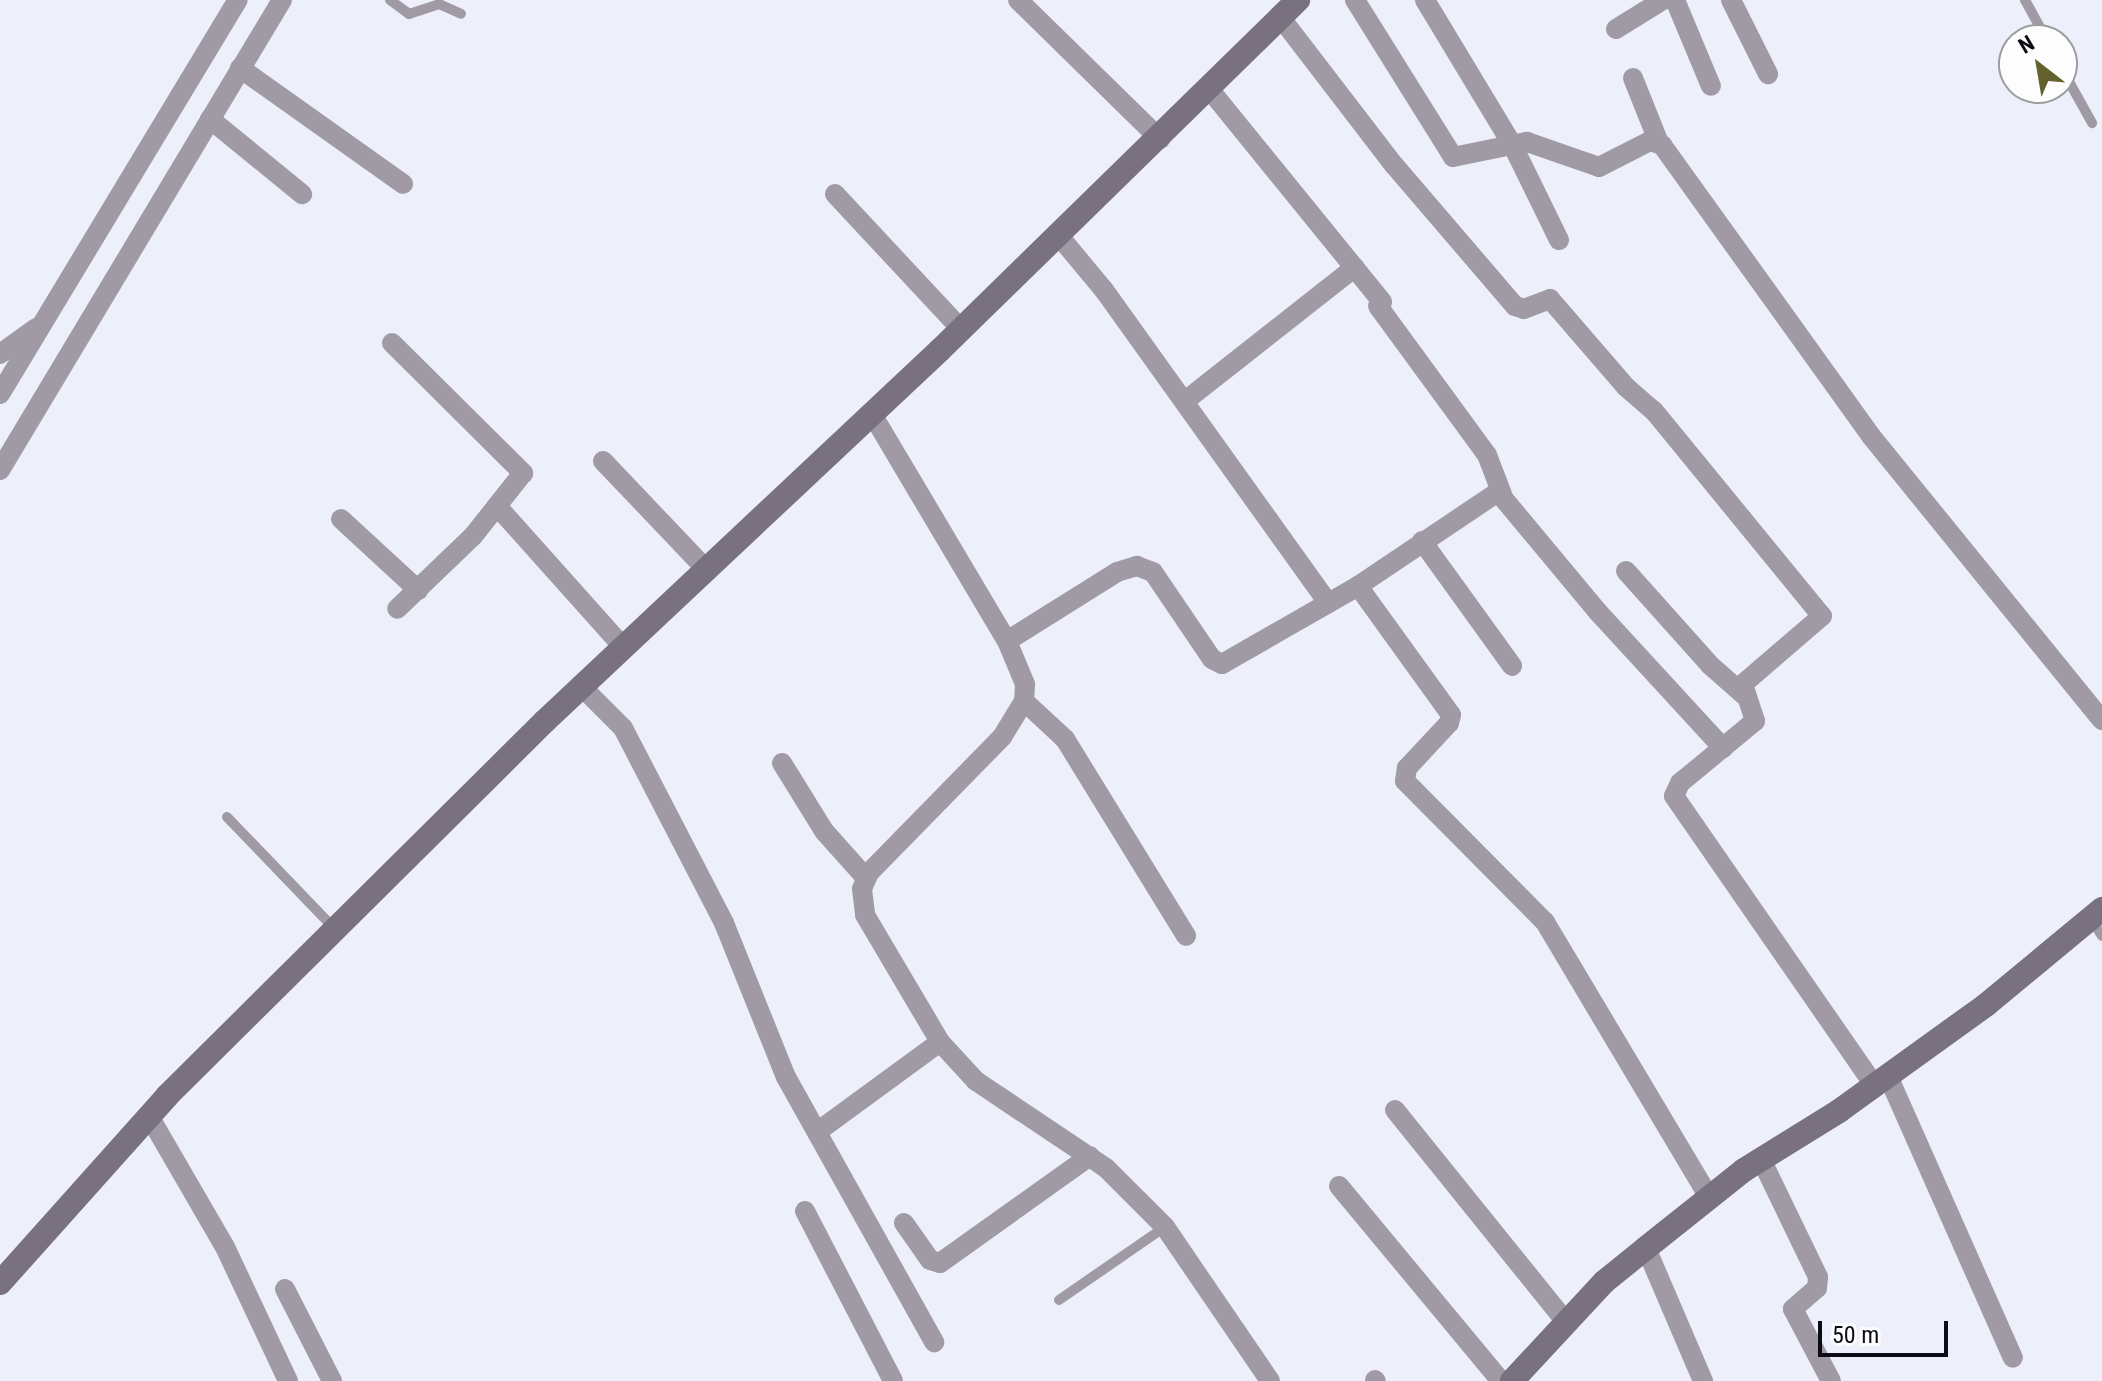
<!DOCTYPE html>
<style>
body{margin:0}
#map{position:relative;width:2102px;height:1381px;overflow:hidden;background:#edf0fb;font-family:"Roboto Condensed",sans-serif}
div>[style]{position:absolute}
.lane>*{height:10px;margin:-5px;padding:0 5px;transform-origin:5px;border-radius:5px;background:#a09aa5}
.street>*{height:20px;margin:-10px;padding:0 10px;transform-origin:10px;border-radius:10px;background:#a09aa5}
.secondary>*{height:24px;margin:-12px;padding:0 12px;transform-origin:12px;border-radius:12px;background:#797080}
span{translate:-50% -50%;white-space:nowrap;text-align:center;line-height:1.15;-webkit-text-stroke:6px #fdfdfd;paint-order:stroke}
.north{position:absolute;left:1998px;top:24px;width:80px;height:80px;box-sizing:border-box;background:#fdfdfd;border:2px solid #9c9da0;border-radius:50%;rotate:329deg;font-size:22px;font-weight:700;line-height:32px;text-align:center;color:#0b0c15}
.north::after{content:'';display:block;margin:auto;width:28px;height:36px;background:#63622f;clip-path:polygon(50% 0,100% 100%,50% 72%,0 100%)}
.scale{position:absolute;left:1818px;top:1321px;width:130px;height:36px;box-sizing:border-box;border:4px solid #0b0c15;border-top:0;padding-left:10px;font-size:24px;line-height:28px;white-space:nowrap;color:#0b0c15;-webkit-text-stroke:6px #fdfdfd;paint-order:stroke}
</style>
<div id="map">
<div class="lane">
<div style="left:390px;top:0;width:24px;rotate:36deg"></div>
<div style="left:409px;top:14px;width:32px;rotate:-18deg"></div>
<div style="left:439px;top:4px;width:24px;rotate:24deg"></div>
<div style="left:2025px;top:0;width:46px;rotate:61.2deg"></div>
<div style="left:2062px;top:69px;width:62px;rotate:60.9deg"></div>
<div style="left:227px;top:817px;width:154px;rotate:46.1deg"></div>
<div style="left:2091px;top:919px;width:20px;rotate:57deg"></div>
<div style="left:1059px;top:1300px;width:129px;rotate:-34.6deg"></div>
</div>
<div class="street">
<div style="left:1018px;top:0;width:199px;rotate:44.4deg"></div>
<div style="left:1355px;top:0;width:185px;rotate:58deg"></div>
<div style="left:1453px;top:157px;width:76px;rotate:-11.5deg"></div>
<div style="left:1527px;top:142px;width:76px;rotate:19.1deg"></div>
<div style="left:1599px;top:167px;width:57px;rotate:-27deg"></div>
<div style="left:1650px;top:141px;width:13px;rotate:18deg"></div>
<div style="left:1662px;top:145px;width:358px;rotate:54.3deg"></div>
<div style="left:1871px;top:436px;width:366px;rotate:50.9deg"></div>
<div style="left:1425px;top:0;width:168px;rotate:58.9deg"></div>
<div style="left:1512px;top:144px;width:107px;rotate:63.9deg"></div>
<div style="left:1675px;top:0;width:93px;rotate:67.3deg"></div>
<div style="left:1731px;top:0;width:83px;rotate:63.4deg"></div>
<div style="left:1281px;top:18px;width:185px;rotate:52.5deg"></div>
<div style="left:1394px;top:165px;width:186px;rotate:49.4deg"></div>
<div style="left:1515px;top:306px;width:9px;rotate:18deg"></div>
<div style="left:1524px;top:309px;width:28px;rotate:-21deg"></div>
<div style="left:1550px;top:299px;width:116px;rotate:49.2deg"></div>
<div style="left:1626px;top:387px;width:37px;rotate:41deg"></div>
<div style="left:1654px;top:411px;width:265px;rotate:50.7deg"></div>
<div style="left:1822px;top:616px;width:104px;rotate:139.3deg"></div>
<div style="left:1743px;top:684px;width:39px;rotate:72deg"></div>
<div style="left:1755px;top:721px;width:97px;rotate:140.4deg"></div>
<div style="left:1680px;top:783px;width:14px;rotate:115deg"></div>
<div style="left:1674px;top:796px;width:353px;rotate:55.3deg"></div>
<div style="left:1616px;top:29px;width:55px;rotate:-31.7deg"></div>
<div style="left:240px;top:68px;width:200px;rotate:35.4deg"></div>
<div style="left:1633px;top:78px;width:70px;rotate:68.2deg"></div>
<div style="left:1210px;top:90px;width:273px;rotate:50.9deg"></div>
<div style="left:210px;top:119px;width:119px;rotate:39.2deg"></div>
<div style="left:835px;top:194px;width:185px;rotate:47deg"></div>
<div style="left:1059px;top:236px;width:70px;rotate:50.2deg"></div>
<div style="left:1104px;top:290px;width:385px;rotate:54.4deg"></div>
<div style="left:1378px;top:306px;width:185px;rotate:53.8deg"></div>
<div style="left:1487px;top:455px;width:42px;rotate:69deg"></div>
<div style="left:392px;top:343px;width:185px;rotate:44.8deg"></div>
<div style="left:523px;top:473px;width:80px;rotate:128.4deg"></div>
<div style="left:473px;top:536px;width:105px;rotate:136.2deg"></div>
<div style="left:0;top:354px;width:44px;rotate:-35.8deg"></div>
<div style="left:0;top:394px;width:460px;rotate:-58.9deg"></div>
<div style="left:1185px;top:401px;width:216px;rotate:-38.2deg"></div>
<div style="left:872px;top:414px;width:264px;rotate:59.3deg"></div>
<div style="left:1007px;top:641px;width:47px;rotate:67.3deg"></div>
<div style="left:1025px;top:684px;width:17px;rotate:93deg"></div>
<div style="left:1024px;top:701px;width:42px;rotate:121.4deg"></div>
<div style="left:1002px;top:737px;width:190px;rotate:134.4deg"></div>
<div style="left:869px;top:873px;width:17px;rotate:114deg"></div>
<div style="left:862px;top:889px;width:26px;rotate:83deg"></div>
<div style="left:865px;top:915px;width:147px;rotate:59.4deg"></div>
<div style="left:940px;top:1042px;width:53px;rotate:47.3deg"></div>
<div style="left:976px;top:1081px;width:156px;rotate:33.8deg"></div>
<div style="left:1106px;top:1168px;width:83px;rotate:45deg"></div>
<div style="left:1165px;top:1227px;width:186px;rotate:55.7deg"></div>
<div style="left:603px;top:461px;width:149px;rotate:46.4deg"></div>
<div style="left:0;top:470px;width:548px;rotate:-59.04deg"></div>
<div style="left:497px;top:506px;width:189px;rotate:48.2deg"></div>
<div style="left:341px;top:519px;width:105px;rotate:42.7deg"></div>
<div style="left:1422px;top:541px;width:154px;rotate:54.2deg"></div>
<div style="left:1626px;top:571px;width:126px;rotate:48.2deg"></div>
<div style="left:1710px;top:665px;width:45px;rotate:41.4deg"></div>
<div style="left:1358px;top:586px;width:159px;rotate:54.2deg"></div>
<div style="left:1451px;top:715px;width:8px;rotate:104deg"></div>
<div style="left:1449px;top:723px;width:62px;rotate:133deg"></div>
<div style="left:1407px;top:768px;width:13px;rotate:99deg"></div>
<div style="left:1405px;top:781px;width:199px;rotate:45.2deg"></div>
<div style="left:1545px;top:922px;width:320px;rotate:59.2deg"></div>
<div style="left:1007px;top:641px;width:130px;rotate:-32.1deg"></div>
<div style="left:1117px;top:572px;width:21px;rotate:-17deg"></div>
<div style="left:1137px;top:566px;width:17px;rotate:21deg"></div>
<div style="left:1153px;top:572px;width:105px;rotate:55.9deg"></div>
<div style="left:1212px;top:659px;width:11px;rotate:27deg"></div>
<div style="left:1222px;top:664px;width:157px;rotate:-29.8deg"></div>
<div style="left:1358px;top:586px;width:169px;rotate:-33.9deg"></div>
<div style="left:1498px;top:492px;width:156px;rotate:50.2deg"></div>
<div style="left:1598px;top:612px;width:185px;rotate:47.4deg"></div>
<div style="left:581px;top:686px;width:59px;rotate:45deg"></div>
<div style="left:623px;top:728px;width:220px;rotate:62.6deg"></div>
<div style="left:724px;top:923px;width:166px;rotate:68.1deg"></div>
<div style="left:786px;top:1077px;width:304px;rotate:60.8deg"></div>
<div style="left:1024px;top:701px;width:56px;rotate:42.8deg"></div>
<div style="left:1065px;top:739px;width:231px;rotate:58.4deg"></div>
<div style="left:782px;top:763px;width:80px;rotate:58.3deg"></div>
<div style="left:824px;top:831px;width:63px;rotate:48.2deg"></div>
<div style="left:1888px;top:1076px;width:308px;rotate:66.1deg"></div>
<div style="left:1395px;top:1110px;width:272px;rotate:51.1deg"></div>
<div style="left:149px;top:1116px;width:151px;rotate:59.9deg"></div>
<div style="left:225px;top:1247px;width:148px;rotate:64.8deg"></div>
<div style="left:817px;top:1132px;width:152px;rotate:-36.2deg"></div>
<div style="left:1761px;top:1159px;width:131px;rotate:64.2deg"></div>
<div style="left:1818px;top:1277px;width:11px;rotate:95deg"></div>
<div style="left:1817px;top:1288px;width:32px;rotate:139deg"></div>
<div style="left:1793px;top:1309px;width:81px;rotate:62.2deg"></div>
<div style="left:1339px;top:1186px;width:254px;rotate:50.3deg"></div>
<div style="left:805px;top:1211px;width:191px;rotate:62.6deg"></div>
<div style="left:904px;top:1223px;width:45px;rotate:54.9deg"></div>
<div style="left:930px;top:1260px;width:10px;rotate:17deg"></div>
<div style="left:940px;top:1263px;width:184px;rotate:-35.5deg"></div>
<div style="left:1646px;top:1248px;width:145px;rotate:66.8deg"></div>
<div style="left:285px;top:1289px;width:103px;rotate:62.9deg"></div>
<div style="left:1375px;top:1380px;width:1px;rotate:45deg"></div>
</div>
<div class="secondary">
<div style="left:0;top:1283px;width:251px;rotate:-48.2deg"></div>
<div style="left:167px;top:1096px;width:532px;rotate:-44.77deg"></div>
<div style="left:545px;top:721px;width:542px;rotate:-43.21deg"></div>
<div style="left:940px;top:350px;width:501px;rotate:-44.35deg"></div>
<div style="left:1512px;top:1381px;width:135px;rotate:-47.1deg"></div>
<div style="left:1604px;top:1282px;width:54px;rotate:-39deg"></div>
<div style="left:1646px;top:1248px;width:125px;rotate:-38.5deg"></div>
<div style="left:1744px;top:1170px;width:112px;rotate:-31.8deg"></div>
<div style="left:1839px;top:1111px;width:181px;rotate:-35.8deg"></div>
<div style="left:1986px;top:1005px;width:151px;rotate:-39.6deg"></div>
</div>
<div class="north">N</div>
<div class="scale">50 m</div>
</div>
